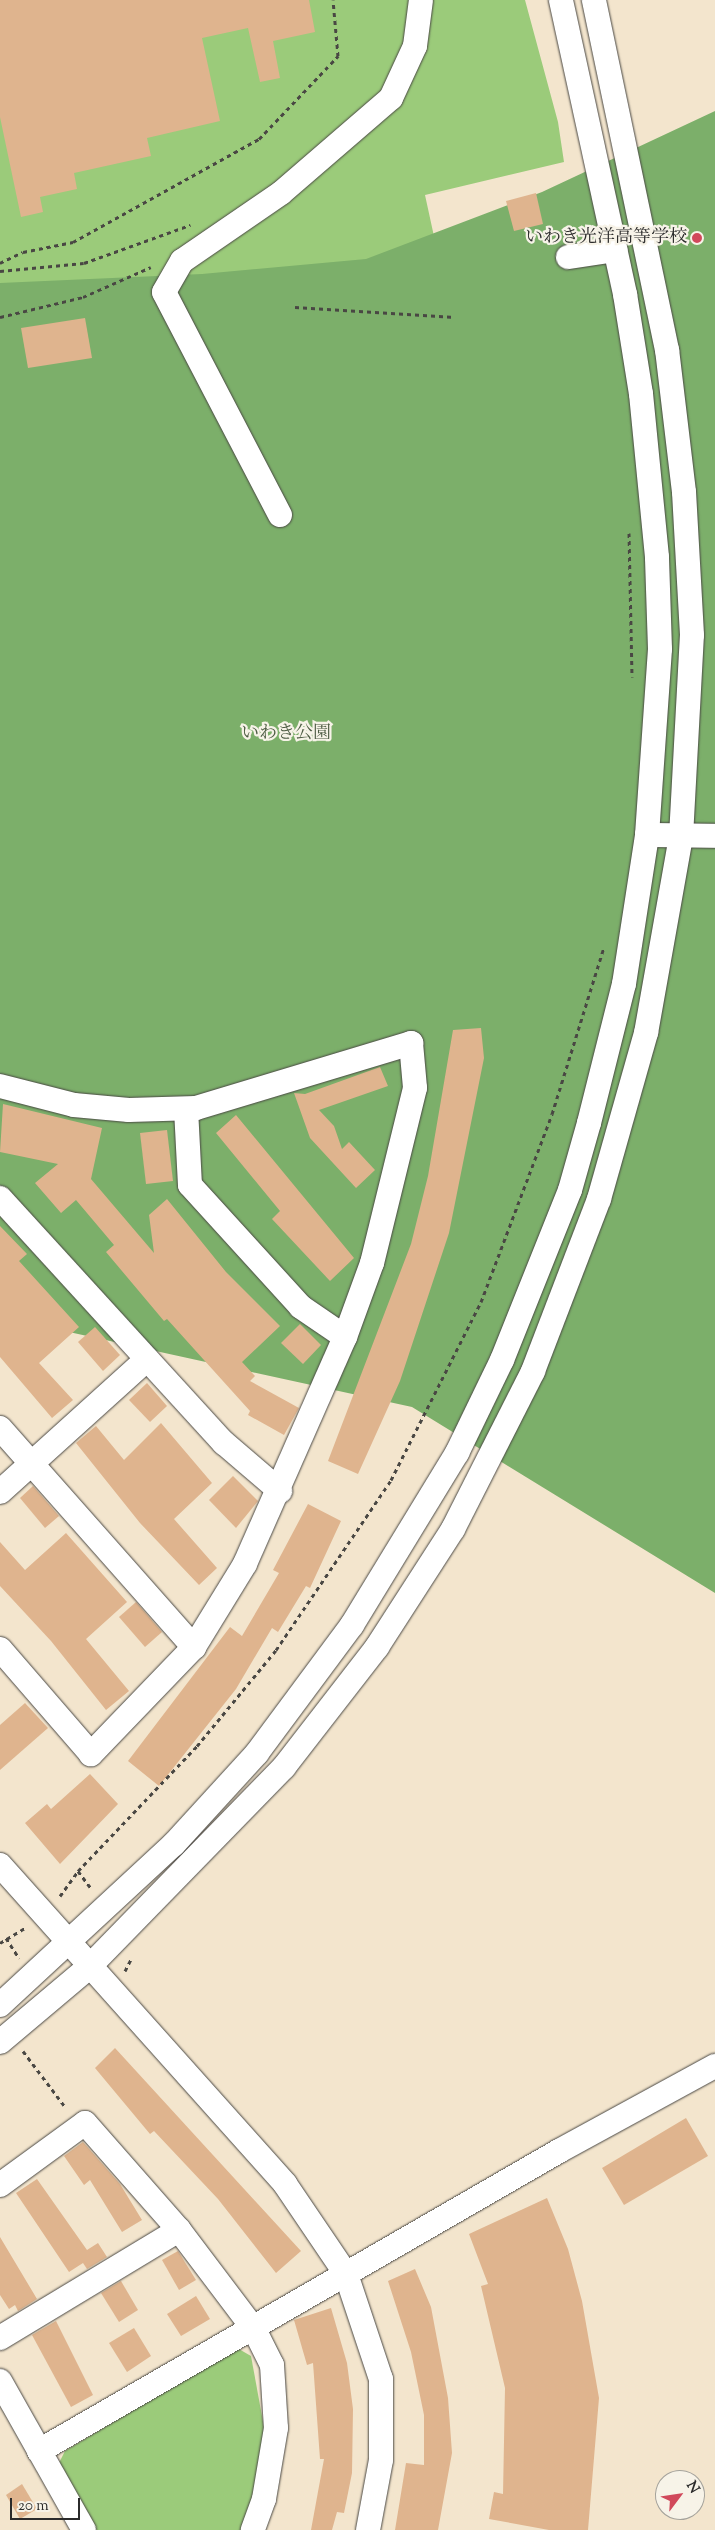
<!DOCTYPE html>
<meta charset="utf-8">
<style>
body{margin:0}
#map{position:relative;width:715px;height:2530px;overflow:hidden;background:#f3e5cd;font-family:"Sorts Mill Goudy","Noto Serif JP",serif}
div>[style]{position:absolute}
.green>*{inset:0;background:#9bcb7a}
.forest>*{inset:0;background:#7caf6a}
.building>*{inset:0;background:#dfb48e}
.path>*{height:3px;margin-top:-1.5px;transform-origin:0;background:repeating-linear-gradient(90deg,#494743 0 4px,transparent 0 8px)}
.roads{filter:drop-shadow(0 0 1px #494743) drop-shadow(0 0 1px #494743)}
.minor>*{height:24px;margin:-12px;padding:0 12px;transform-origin:12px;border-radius:12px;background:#fff}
.dots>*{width:14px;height:14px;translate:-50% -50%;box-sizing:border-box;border:2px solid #f7f3e8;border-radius:50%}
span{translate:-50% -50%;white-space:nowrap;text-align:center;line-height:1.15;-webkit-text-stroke:4.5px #f7f3e8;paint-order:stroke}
.poi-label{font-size:18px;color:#2b2b2b}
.right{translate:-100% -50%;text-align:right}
.park-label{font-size:18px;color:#4d5b43}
.north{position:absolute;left:655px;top:2470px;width:50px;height:50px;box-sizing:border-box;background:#f7f3e8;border:1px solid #a5a39c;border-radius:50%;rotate:59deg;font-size:14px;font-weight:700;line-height:20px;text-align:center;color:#2b2b2b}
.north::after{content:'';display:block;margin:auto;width:18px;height:22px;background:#d1495b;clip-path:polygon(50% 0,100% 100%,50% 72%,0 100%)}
.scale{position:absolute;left:10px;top:2498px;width:70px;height:22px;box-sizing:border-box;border:2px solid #2b2b2b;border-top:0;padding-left:6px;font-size:15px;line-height:18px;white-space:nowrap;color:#2b2b2b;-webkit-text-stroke:4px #f7f3e8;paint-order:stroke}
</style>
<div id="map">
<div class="green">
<div style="clip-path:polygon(0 0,525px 0,558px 122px,564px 162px,425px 195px,487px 480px,0 1037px)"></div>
<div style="clip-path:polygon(237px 2348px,251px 2356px,264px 2427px,261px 2467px,244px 2530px,93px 2530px,58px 2465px,65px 2451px)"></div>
</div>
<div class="forest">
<div style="clip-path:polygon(715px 111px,715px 1593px,412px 1407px,69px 1332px,0 1281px,0 283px,202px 274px,366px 259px,542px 192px)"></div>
</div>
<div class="building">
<div style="clip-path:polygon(0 0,309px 0,315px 32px,273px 41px,280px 78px,260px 82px,248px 28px,202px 38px,220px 121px,147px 138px,151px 156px,74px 173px,77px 189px,40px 197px,43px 212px,21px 217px,0 117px)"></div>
<div style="clip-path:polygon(536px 193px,543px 224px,514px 231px,506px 201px)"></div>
<div style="clip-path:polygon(85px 318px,92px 358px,28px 368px,21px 328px)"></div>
<div style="clip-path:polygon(481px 1028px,484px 1058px,449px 1233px,400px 1381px,358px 1474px,328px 1461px,411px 1244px,428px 1176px,453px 1030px)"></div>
<div style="clip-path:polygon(380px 1067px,388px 1086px,319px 1110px,334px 1126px,342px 1149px,349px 1142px,375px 1170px,356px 1188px,310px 1138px,294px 1093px,305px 1094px)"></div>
<div style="clip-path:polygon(3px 1104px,102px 1128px,91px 1179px,154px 1253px,149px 1215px,167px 1199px,226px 1272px,280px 1326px,242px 1362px,255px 1376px,250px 1381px,299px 1408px,284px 1435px,248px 1415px,250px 1411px,167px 1319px,164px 1321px,106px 1252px,114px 1245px,76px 1200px,61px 1213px,35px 1183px,58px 1164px,0 1152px)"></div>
<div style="clip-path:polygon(236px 1115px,354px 1258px,330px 1281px,272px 1219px,280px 1211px,216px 1133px)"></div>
<div style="clip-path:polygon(167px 1130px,173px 1181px,146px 1184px,140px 1133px)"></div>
<div style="clip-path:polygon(0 1226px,27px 1254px,19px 1261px,79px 1327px,39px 1363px,73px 1400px,52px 1418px,0 1357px)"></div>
<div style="clip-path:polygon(300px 1324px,321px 1345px,303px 1364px,281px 1343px)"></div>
<div style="clip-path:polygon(95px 1327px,120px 1355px,103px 1371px,78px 1342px)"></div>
<div style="clip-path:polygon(147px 1383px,167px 1406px,150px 1422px,129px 1400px)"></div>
<div style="clip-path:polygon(161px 1423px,212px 1483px,174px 1519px,217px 1568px,199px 1585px,140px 1523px,76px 1443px,96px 1426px,124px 1460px)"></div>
<div style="clip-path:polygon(233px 1476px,258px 1501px,236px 1528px,209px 1500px)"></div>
<div style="clip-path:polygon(33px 1486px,59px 1516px,45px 1528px,20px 1498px)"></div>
<div style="clip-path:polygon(308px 1504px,341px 1521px,310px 1588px,306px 1586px,278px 1632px,272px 1628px,236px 1689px,159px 1786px,128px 1761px,230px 1627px,242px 1636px,279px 1573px,273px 1570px)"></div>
<div style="clip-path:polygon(66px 1533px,127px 1602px,86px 1639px,129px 1691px,106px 1710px,51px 1641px,0 1586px,0 1542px,25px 1570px)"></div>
<div style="clip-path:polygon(136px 1602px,162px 1632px,145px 1647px,119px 1617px)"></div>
<div style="clip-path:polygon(25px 1703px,48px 1728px,0 1770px,0 1725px)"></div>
<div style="clip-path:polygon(90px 1774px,118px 1804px,60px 1864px,25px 1823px,47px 1804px,51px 1809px)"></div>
<div style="clip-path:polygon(115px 2048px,301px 2251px,276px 2273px,218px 2199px,154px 2131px,150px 2134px,95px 2068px)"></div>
<div style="clip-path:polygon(686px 2118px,708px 2156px,624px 2205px,602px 2168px)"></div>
<div style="clip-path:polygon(83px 2142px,120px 2184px,142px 2220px,122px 2232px,90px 2180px,84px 2185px,64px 2156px)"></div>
<div style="clip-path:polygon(37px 2179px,87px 2250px,98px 2243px,107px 2257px,87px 2269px,83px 2263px,69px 2272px,16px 2193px)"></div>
<div style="clip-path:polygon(547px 2198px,568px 2249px,582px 2301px,599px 2398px,588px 2530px,549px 2530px,489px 2519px,494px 2492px,503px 2494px,505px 2388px,481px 2286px,488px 2284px,469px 2234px)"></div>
<div style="clip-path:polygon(0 2237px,37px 2299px,18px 2311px,15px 2305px,9px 2309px,0 2295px)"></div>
<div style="clip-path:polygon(178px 2251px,196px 2280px,179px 2290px,162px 2260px)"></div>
<div style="clip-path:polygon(415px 2269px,431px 2307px,448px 2398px,452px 2453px,438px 2530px,395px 2530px,406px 2463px,424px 2465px,424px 2415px,411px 2352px,388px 2281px)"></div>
<div style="clip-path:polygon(121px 2281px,138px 2310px,119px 2322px,101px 2293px)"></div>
<div style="clip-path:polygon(196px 2296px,210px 2319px,181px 2336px,167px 2314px)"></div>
<div style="clip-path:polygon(331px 2308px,347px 2363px,353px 2409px,352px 2473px,344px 2513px,337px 2512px,332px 2530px,311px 2530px,324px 2459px,320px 2459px,313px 2363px,307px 2365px,294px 2320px)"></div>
<div style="clip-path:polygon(56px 2321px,93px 2395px,71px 2407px,32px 2335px)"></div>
<div style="clip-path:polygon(134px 2328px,151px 2356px,127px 2372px,109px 2343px)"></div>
<div style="clip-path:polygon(22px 2484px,37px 2509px,20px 2519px,6px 2495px)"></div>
</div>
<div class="path">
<div style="left:0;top:263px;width:25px;rotate:-26deg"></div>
<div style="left:23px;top:252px;width:51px;rotate:-11.3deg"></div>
<div style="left:73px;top:242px;width:213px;rotate:-29deg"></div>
<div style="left:259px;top:139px;width:115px;rotate:-46.4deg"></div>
<div style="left:338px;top:56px;width:56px;rotate:-95.1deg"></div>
<div style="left:0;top:271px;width:84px;rotate:-5.4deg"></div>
<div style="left:84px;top:263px;width:113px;rotate:-19.7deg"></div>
<div style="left:295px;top:307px;width:160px;rotate:3.6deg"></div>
<div style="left:0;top:317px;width:85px;rotate:-13.5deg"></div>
<div style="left:83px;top:297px;width:74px;rotate:-23.8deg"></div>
<div style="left:629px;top:533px;width:144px;rotate:88.8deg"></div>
<div style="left:78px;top:1871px;width:21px;rotate:53deg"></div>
<div style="left:60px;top:1896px;width:31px;rotate:-54deg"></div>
<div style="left:78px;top:1871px;width:173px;rotate:-46.4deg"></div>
<div style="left:197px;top:1746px;width:124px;rotate:-50.5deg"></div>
<div style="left:276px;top:1650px;width:205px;rotate:-55.9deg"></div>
<div style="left:391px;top:1480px;width:199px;rotate:-63.2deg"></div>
<div style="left:481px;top:1302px;width:201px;rotate:-69.3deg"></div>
<div style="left:552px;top:1114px;width:175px;rotate:-72.7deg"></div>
<div style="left:6px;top:1938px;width:24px;rotate:57deg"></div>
<div style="left:0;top:1943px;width:29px;rotate:-31deg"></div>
<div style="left:125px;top:1971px;width:13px;rotate:-63deg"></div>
<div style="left:23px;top:2051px;width:71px;rotate:53deg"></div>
</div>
<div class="roads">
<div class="minor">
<div style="left:568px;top:257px;width:48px;rotate:-8.5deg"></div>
<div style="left:280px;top:515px;width:251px;rotate:-117.5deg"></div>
<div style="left:164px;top:292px;width:36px;rotate:-60deg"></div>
<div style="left:182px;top:261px;width:120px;rotate:-34.5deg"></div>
<div style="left:281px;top:193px;width:145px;rotate:-40.8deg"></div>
<div style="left:391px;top:98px;width:57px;rotate:-65.2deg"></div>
<div style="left:415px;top:46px;width:46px;rotate:-82.6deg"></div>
<div style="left:647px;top:835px;width:68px;rotate:0.8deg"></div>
<div style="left:0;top:1086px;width:76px;rotate:14.4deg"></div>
<div style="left:74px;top:1105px;width:55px;rotate:5.2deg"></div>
<div style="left:129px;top:1110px;width:67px;rotate:-1.7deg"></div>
<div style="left:196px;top:1108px;width:225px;rotate:-16.8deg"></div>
<div style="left:411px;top:1043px;width:45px;rotate:84.9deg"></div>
<div style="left:415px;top:1088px;width:180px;rotate:103.8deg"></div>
<div style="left:372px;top:1263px;width:79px;rotate:110deg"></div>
<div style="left:345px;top:1337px;width:248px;rotate:113.8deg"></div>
<div style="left:245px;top:1564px;width:97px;rotate:121.6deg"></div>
<div style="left:194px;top:1647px;width:149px;rotate:133.9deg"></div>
<div style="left:91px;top:1754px;width:139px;rotate:-130.9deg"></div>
<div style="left:186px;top:1109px;width:76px;rotate:87deg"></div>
<div style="left:190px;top:1185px;width:165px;rotate:47.7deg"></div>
<div style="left:301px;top:1307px;width:53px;rotate:34.3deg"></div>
<div style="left:0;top:1198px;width:332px;rotate:47.6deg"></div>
<div style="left:224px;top:1443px;width:74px;rotate:40.6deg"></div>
<div style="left:0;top:1428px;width:293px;rotate:48.5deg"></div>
<div style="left:0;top:1492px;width:198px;rotate:-42.1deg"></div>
<div style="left:0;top:1865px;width:428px;rotate:48.2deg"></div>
<div style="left:285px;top:2184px;width:109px;rotate:55.9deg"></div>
<div style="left:346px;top:2274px;width:111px;rotate:71.6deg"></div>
<div style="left:381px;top:2379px;width:81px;rotate:90deg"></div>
<div style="left:381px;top:2460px;width:71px;rotate:100.5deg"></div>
<div style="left:0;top:2005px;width:237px;rotate:-42.8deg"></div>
<div style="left:174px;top:1844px;width:123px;rotate:-47.6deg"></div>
<div style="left:257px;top:1753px;width:159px;rotate:-53.4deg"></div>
<div style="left:352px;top:1625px;width:202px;rotate:-58.6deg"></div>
<div style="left:457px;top:1453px;width:103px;rotate:-64.2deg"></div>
<div style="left:502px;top:1360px;width:183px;rotate:-68.2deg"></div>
<div style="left:570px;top:1190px;width:70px;rotate:-74.2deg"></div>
<div style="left:589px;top:1123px;width:143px;rotate:-75.9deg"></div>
<div style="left:624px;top:984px;width:151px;rotate:-81.2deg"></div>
<div style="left:647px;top:835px;width:186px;rotate:-86deg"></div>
<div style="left:660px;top:649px;width:92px;rotate:-91.9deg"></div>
<div style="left:657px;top:557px;width:164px;rotate:-95.6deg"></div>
<div style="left:641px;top:394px;width:101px;rotate:-99.1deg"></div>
<div style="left:625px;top:294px;width:301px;rotate:-102.3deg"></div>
<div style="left:0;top:2042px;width:116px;rotate:-40.1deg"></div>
<div style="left:89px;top:1967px;width:279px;rotate:-45.7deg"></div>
<div style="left:284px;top:1767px;width:152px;rotate:-52.2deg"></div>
<div style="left:377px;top:1647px;width:140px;rotate:-57.2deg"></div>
<div style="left:453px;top:1529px;width:177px;rotate:-63.1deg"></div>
<div style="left:533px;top:1371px;width:184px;rotate:-69deg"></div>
<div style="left:599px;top:1199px;width:173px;rotate:-74.2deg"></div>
<div style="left:646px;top:1033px;width:199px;rotate:-79.9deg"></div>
<div style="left:681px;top:837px;width:202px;rotate:-86.9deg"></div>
<div style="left:692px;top:635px;width:143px;rotate:-93.2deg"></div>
<div style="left:684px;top:492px;width:143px;rotate:-96.8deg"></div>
<div style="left:667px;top:350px;width:358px;rotate:-101.8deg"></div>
<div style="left:0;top:2185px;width:105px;rotate:-36.1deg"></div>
<div style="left:85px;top:2123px;width:142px;rotate:48.7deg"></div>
<div style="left:179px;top:2230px;width:124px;rotate:52.9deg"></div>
<div style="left:254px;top:2329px;width:40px;rotate:63.4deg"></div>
<div style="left:272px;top:2365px;width:63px;rotate:86.4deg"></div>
<div style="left:276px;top:2428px;width:72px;rotate:99.6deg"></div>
<div style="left:264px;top:2499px;width:33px;rotate:110deg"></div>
<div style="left:0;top:2338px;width:209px;rotate:-31.1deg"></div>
<div style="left:0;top:2381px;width:171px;rotate:60.6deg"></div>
<div style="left:39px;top:2451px;width:600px;rotate:-29.98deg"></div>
<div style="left:559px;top:2151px;width:178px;rotate:-28.6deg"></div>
</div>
</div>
<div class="dots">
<div style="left:697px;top:238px;background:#d1495b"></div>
</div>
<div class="poi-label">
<span class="right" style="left:687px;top:238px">いわき光洋高等学校</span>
</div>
<div class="park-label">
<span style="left:286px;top:734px">いわき公園</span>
</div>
<div class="north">N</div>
<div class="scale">20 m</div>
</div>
